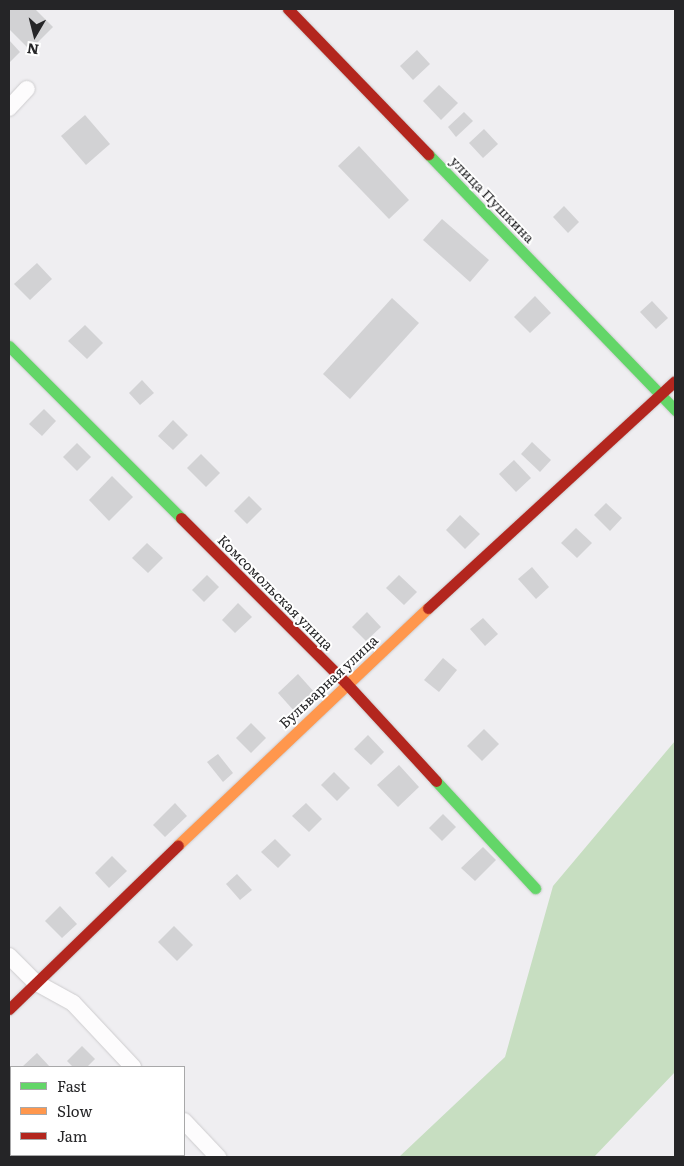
<!DOCTYPE html>
<meta charset="utf-8">
<style>
body{margin:0}
#map{position:relative;width:684px;height:1166px;overflow:hidden;background:#efeef1;font-family:Literata,serif}
div>[style]{position:absolute}
.green>*{inset:0;background:#c7dec1}
.building>*{inset:0;background:#d2d2d4}
.roads{filter:drop-shadow(0 0 1px #cdccce) drop-shadow(0 0 1px #cdccce)}
.street>*{height:16px;margin:-8px;padding:0 8px;transform-origin:8px;border-radius:8px;background:#fdfcfd}
.fast>*{height:11px;margin:-5.5px;padding:0 5.5px;transform-origin:5.5px;border-radius:5.5px;background:#63d668}
.slow>*{height:11px;margin:-5.5px;padding:0 5.5px;transform-origin:5.5px;border-radius:5.5px;background:#ff974d}
.jam>*{height:11px;margin:-5.5px;padding:0 5.5px;transform-origin:5.5px;border-radius:5.5px;background:#b3261e}
span{translate:-50% -50%;white-space:nowrap;text-align:center;line-height:1.15;-webkit-text-stroke:4px #fff;paint-order:stroke}
.street-label{font-size:14px;color:#252527}
.frame{position:absolute;inset:0;border:10px solid #252527;pointer-events:none}
.legend{position:absolute;left:10px;top:1066px;width:175px;height:90px;box-sizing:border-box;background:#fff;border:1px solid #a8a8a9;margin:0;padding:6px 9px;list-style:none;font-size:15px;color:#252527}
.legend li{display:flex;align-items:center;gap:10px;height:25px}
.legend b{width:25px;border:1px solid #a8a8a9}
.north{position:absolute;left:10px;top:10px;width:50px;height:50px;-webkit-text-stroke:4px #fff;paint-order:stroke;rotate:188deg;font-size:14px;font-weight:700;line-height:20px;text-align:center;color:#252527}
.north::after{content:'';display:block;margin:auto;width:18px;height:22px;background:#252527;clip-path:polygon(50% 0,100% 100%,50% 72%,0 100%)}
</style>
<div id="map">
<div class="green">
<div style="clip-path:polygon(675px 741px,675px 1072px,594px 1157px,399px 1157px,505px 1057px,553px 886px)"></div>
</div>
<div class="building">
<div style="clip-path:polygon(9px 9px,35px 9px,53px 27px,30px 50px,9px 29px)"></div>
<div style="clip-path:polygon(9px 40px,20px 52px,9px 63px)"></div>
<div style="clip-path:polygon(417px 50px,430px 64px,413px 80px,400px 66px)"></div>
<div style="clip-path:polygon(439px 85px,458px 103px,441px 120px,423px 101px)"></div>
<div style="clip-path:polygon(464px 112px,473px 121px,456px 137px,448px 127px)"></div>
<div style="clip-path:polygon(85px 115px,110px 144px,86px 165px,61px 136px)"></div>
<div style="clip-path:polygon(484px 129px,498px 144px,483px 158px,469px 143px)"></div>
<div style="clip-path:polygon(359px 146px,409px 200px,389px 219px,338px 166px)"></div>
<div style="clip-path:polygon(564px 206px,579px 222px,568px 233px,553px 217px)"></div>
<div style="clip-path:polygon(442px 219px,489px 260px,470px 282px,423px 240px)"></div>
<div style="clip-path:polygon(37px 263px,52px 279px,30px 300px,14px 284px)"></div>
<div style="clip-path:polygon(535px 296px,551px 313px,530px 333px,514px 317px)"></div>
<div style="clip-path:polygon(392px 298px,419px 323px,350px 399px,323px 374px)"></div>
<div style="clip-path:polygon(652px 301px,668px 318px,656px 329px,640px 312px)"></div>
<div style="clip-path:polygon(85px 325px,103px 343px,87px 359px,68px 341px)"></div>
<div style="clip-path:polygon(142px 380px,154px 393px,140px 405px,129px 393px)"></div>
<div style="clip-path:polygon(44px 409px,56px 421px,42px 436px,29px 424px)"></div>
<div style="clip-path:polygon(173px 420px,188px 435px,173px 450px,158px 436px)"></div>
<div style="clip-path:polygon(532px 442px,551px 460px,540px 472px,521px 454px)"></div>
<div style="clip-path:polygon(77px 443px,91px 457px,77px 471px,63px 457px)"></div>
<div style="clip-path:polygon(201px 454px,220px 473px,206px 487px,187px 468px)"></div>
<div style="clip-path:polygon(514px 460px,531px 478px,516px 492px,499px 474px)"></div>
<div style="clip-path:polygon(112px 476px,133px 497px,109px 521px,89px 500px)"></div>
<div style="clip-path:polygon(249px 496px,262px 509px,247px 524px,234px 511px)"></div>
<div style="clip-path:polygon(606px 503px,622px 518px,610px 531px,594px 515px)"></div>
<div style="clip-path:polygon(460px 515px,480px 534px,465px 549px,446px 530px)"></div>
<div style="clip-path:polygon(576px 528px,592px 543px,577px 558px,561px 543px)"></div>
<div style="clip-path:polygon(147px 543px,163px 558px,148px 573px,132px 558px)"></div>
<div style="clip-path:polygon(532px 567px,549px 587px,536px 599px,518px 579px)"></div>
<div style="clip-path:polygon(207px 575px,219px 587px,204px 602px,192px 590px)"></div>
<div style="clip-path:polygon(399px 575px,417px 592px,404px 605px,386px 588px)"></div>
<div style="clip-path:polygon(238px 603px,252px 617px,235px 633px,222px 620px)"></div>
<div style="clip-path:polygon(367px 612px,381px 627px,366px 641px,352px 627px)"></div>
<div style="clip-path:polygon(483px 618px,498px 634px,485px 646px,470px 629px)"></div>
<div style="clip-path:polygon(443px 658px,457px 670px,439px 692px,424px 680px)"></div>
<div style="clip-path:polygon(298px 674px,315px 693px,295px 712px,278px 693px)"></div>
<div style="clip-path:polygon(251px 723px,266px 738px,251px 753px,236px 738px)"></div>
<div style="clip-path:polygon(484px 729px,499px 744px,482px 761px,467px 746px)"></div>
<div style="clip-path:polygon(368px 735px,384px 752px,371px 765px,354px 749px)"></div>
<div style="clip-path:polygon(218px 754px,233px 773px,223px 782px,207px 762px)"></div>
<div style="clip-path:polygon(399px 765px,419px 787px,398px 807px,377px 785px)"></div>
<div style="clip-path:polygon(334px 772px,350px 788px,337px 801px,321px 785px)"></div>
<div style="clip-path:polygon(175px 803px,187px 816px,165px 837px,153px 825px)"></div>
<div style="clip-path:polygon(306px 803px,322px 819px,309px 832px,292px 816px)"></div>
<div style="clip-path:polygon(443px 814px,456px 827px,442px 841px,429px 828px)"></div>
<div style="clip-path:polygon(275px 839px,291px 855px,278px 868px,261px 852px)"></div>
<div style="clip-path:polygon(483px 847px,496px 860px,475px 881px,461px 868px)"></div>
<div style="clip-path:polygon(112px 856px,127px 871px,109px 888px,95px 873px)"></div>
<div style="clip-path:polygon(237px 874px,252px 890px,240px 900px,226px 884px)"></div>
<div style="clip-path:polygon(60px 906px,77px 924px,62px 938px,45px 921px)"></div>
<div style="clip-path:polygon(174px 926px,193px 945px,177px 961px,158px 942px)"></div>
<div style="clip-path:polygon(82px 1046px,95px 1059px,87px 1067px,73px 1067px,67px 1061px)"></div>
<div style="clip-path:polygon(37px 1053px,50px 1067px,22px 1067px)"></div>
</div>
<div class="roads">
<div class="street">
<div style="left:9px;top:108px;width:26px;rotate:-47deg"></div>
<div style="left:9px;top:956px;width:37px;rotate:45deg"></div>
<div style="left:35px;top:982px;width:43px;rotate:28.9deg"></div>
<div style="left:73px;top:1003px;width:88px;rotate:46.8deg"></div>
<div style="left:184px;top:1121px;width:50px;rotate:46.6deg"></div>
</div>
<div class="fast">
<div style="left:428px;top:154px;width:356px;rotate:46deg"></div>
<div style="left:9px;top:346px;width:243px;rotate:45deg"></div>
<div style="left:436px;top:781px;width:146px;rotate:47.2deg"></div>
</div>
<div class="slow">
<div style="left:178px;top:845px;width:344px;rotate:-43.5deg"></div>
</div>
<div class="jam">
<div style="left:288px;top:9px;width:202px;rotate:46deg"></div>
<div style="left:181px;top:518px;width:233px;rotate:45deg"></div>
<div style="left:346px;top:683px;width:133px;rotate:47.4deg"></div>
<div style="left:428px;top:608px;width:335px;rotate:-42.6deg"></div>
<div style="left:9px;top:1009px;width:235px;rotate:-44.1deg"></div>
</div>
</div>
<div class="street-label">
<span style="left:493px;top:199px;rotate:46deg">улица Пушкина</span>
<span style="left:276px;top:592px;rotate:45deg">Комсомольская улица</span>
<span style="left:328px;top:681px;rotate:-43deg">Бульварная улица</span>
</div>
<div class="frame"></div>
<ul class="legend">
<li><b style="height:6px;background:#63d668"></b>Fast</li>
<li><b style="height:6px;background:#ff974d"></b>Slow</li>
<li><b style="height:6px;background:#b3261e"></b>Jam</li>
</ul>
<div class="north">N</div>
</div>
